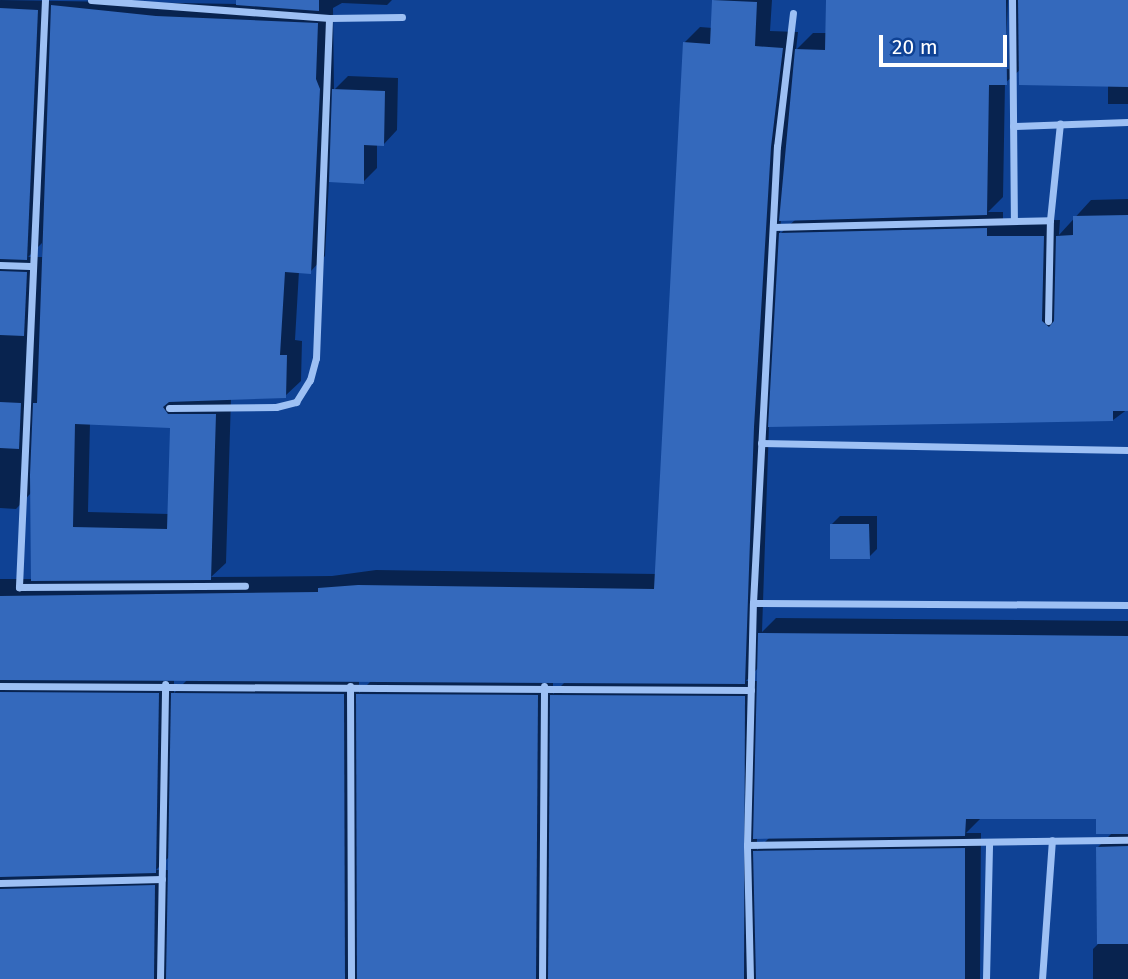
<!DOCTYPE html>
<style>
body{margin:0}
#map{position:relative;width:1128px;height:979px;overflow:hidden;background:#0f4295;font-family:"Fira Sans",sans-serif}
div>[style]{position:absolute}
.shadow>*{inset:0;background:#0007}
.building>*{inset:0;background:#3469bc}
.street>*{height:7px;margin:-3.5px;padding:0 3.5px;transform-origin:3.5px;border-radius:3.5px;background:#9dc0f4}
span{translate:-50% -50%;white-space:nowrap;text-align:center;line-height:1.15;-webkit-text-stroke:7px #0f4295;paint-order:stroke}
.scale{position:absolute;left:879px;top:35px;width:128px;height:32px;box-sizing:border-box;border:4px solid #fff;border-top:0;padding-left:9px;font-size:21px;line-height:24px;white-space:nowrap;color:#fff;-webkit-text-stroke:5px #0f4295;paint-order:stroke}
</style>
<div id="map">
<div class="shadow">
<div style="clip-path:polygon(evenodd,0 0,238px 4px,238px 0,392px 0,387px 5px,342px 3px,333px 8px,334px 90px,348px 76px,398px 78px,397px 130px,384px 144px,377px 144px,377px 168px,363px 182px,329px 181px,325px 256px,310px 272px,299px 271px,295px 340px,302px 341px,301px 381px,285px 396px,231px 398px,226px 563px,211px 577px,332px 576px,376px 570px,657px 574px,684px 43px,700px 27px,713px 28px,714px 0,772px 0,770px 31px,798px 32px,796px 50px,813px 33px,827px 33px,828px 0,1008px 0,1005px 69px,1009px 69px,1011px 0,1128px 0,1128px 104px,1108px 104px,1108px 85px,1021px 69px,1005px 83px,1003px 197px,988px 212px,1003px 212px,1003px 221px,1060px 220px,1059px 235px,1091px 200px,1128px 199px,1128px 409px,1113px 420px,769px 425px,762px 632px,776px 618px,1128px 621px,1128px 979px,1093px 979px,1093px 949px,1099px 943px,1098px 847px,1112px 833px,1097px 817px,981px 818px,966px 833px,981px 833px,980px 979px,0 979px,0 579px,33px 579px,31px 493px,16px 509px,0 508px,0 0,781px 219px,796px 219px,780px 234px,781px 219px,0 0,42px 243px,42px 257px,28px 257px,42px 243px,0 0,90px 423px,172px 426px,169px 514px,88px 512px,90px 423px,0 0,759px 667px,759px 681px,746px 681px,759px 667px,0 0,174px 679px,187px 680px,174px 693px,174px 679px,0 0,359px 680px,372px 680px,359px 693px,359px 680px,0 0,553px 681px,566px 681px,553px 694px,553px 681px,0 0,757px 837px,770px 837px,757px 850px,757px 837px,0 0,170px 856px,170px 870px,156px 870px,170px 856px)"></div>
<div style="clip-path:polygon(840px 516px,877px 516px,877px 549px,869px 557px,832px 524px)"></div>
</div>
<div class="building">
<div style="clip-path:polygon(236px 0,319px 0,319px 11px,236px 5px)"></div>
<div style="clip-path:polygon(712px 0,757px 2px,755px 46px,783px 48px,771px 147px,754px 427px,745px 684px,0 680px,0 596px,318px 592px,318px 588px,358px 585px,654px 589px,683px 42px,710px 44px)"></div>
<div style="clip-path:polygon(826px 0,1006px 0,1007px 85px,989px 85px,987px 215px,779px 221px,795px 49px,825px 50px)"></div>
<div style="clip-path:polygon(1018px 0,1128px 0,1128px 87px,1019px 85px)"></div>
<div style="clip-path:polygon(evenodd,51px 5px,156px 16px,318px 23px,316px 79px,320px 89px,311px 274px,285px 272px,280px 355px,287px 355px,286px 398px,169px 402px,163px 407px,168px 414px,216px 414px,211px 580px,31px 581px,30px 475px,33px 403px,37px 403px,51px 5px,75px 424px,170px 428px,167px 529px,73px 527px,75px 424px)"></div>
<div style="clip-path:polygon(0 8px,38px 10px,27px 260px,0 259px)"></div>
<div style="clip-path:polygon(332px 89px,385px 91px,384px 146px,364px 145px,364px 184px,329px 182px)"></div>
<div style="clip-path:polygon(1128px 215px,1128px 411px,1113px 411px,1113px 421px,768px 427px,779px 233px,987px 228px,987px 236px,1044px 236px,1042px 321px,1049px 327px,1054px 321px,1056px 236px,1073px 235px,1073px 216px)"></div>
<div style="clip-path:polygon(0 271px,27px 272px,24px 336px,0 335px)"></div>
<div style="clip-path:polygon(0 402px,21px 403px,19px 449px,0 448px)"></div>
<div style="clip-path:polygon(830px 524px,869px 524px,870px 559px,830px 559px)"></div>
<div style="clip-path:polygon(758px 633px,1128px 636px,1128px 834px,1096px 834px,1096px 819px,966px 819px,965px 836px,753px 839px)"></div>
<div style="clip-path:polygon(0 692px,159px 693px,156px 873px,0 877px)"></div>
<div style="clip-path:polygon(171px 693px,344px 694px,345px 979px,166px 979px)"></div>
<div style="clip-path:polygon(356px 694px,538px 695px,536px 979px,357px 979px)"></div>
<div style="clip-path:polygon(550px 695px,745px 696px,744px 979px,548px 979px)"></div>
<div style="clip-path:polygon(1128px 846px,1128px 944px,1097px 944px,1096px 847px)"></div>
<div style="clip-path:polygon(965px 848px,965px 979px,756px 979px,753px 851px)"></div>
<div style="clip-path:polygon(155px 885px,154px 979px,0 979px,0 889px)"></div>
</div>
<div class="street">
<div style="left:45px;top:0;width:588px;rotate:92.54deg"></div>
<div style="left:19px;top:587px;width:226px;rotate:-0.3deg"></div>
<div style="left:91px;top:0;width:239px;rotate:4.3deg"></div>
<div style="left:329px;top:18px;width:73px;rotate:-0.8deg"></div>
<div style="left:1012px;top:0;width:221px;rotate:89.5deg"></div>
<div style="left:1013px;top:126px;width:115px;rotate:-2deg"></div>
<div style="left:773px;top:227px;width:277px;rotate:-1.4deg"></div>
<div style="left:0;top:265px;width:30px;rotate:2deg"></div>
<div style="left:1048px;top:321px;width:101px;rotate:-88.9deg"></div>
<div style="left:1050px;top:220px;width:97px;rotate:-84.1deg"></div>
<div style="left:169px;top:408px;width:107px;rotate:-0.5deg"></div>
<div style="left:276px;top:407px;width:21px;rotate:-14deg"></div>
<div style="left:296px;top:402px;width:26px;rotate:-58deg"></div>
<div style="left:310px;top:380px;width:23px;rotate:-75deg"></div>
<div style="left:316px;top:358px;width:340px;rotate:-87.8deg"></div>
<div style="left:761px;top:443px;width:367px;rotate:1.1deg"></div>
<div style="left:753px;top:603px;width:375px;rotate:0.3deg"></div>
<div style="left:0;top:686px;width:751px;rotate:0.31deg"></div>
<div style="left:350px;top:686px;width:293px;rotate:89.8deg"></div>
<div style="left:747px;top:845px;width:381px;rotate:-0.8deg"></div>
<div style="left:0;top:883px;width:162px;rotate:-1.4deg"></div>
<div style="left:160px;top:979px;width:295px;rotate:-89deg"></div>
<div style="left:542px;top:979px;width:293px;rotate:-89.6deg"></div>
<div style="left:750px;top:979px;width:134px;rotate:-91.3deg"></div>
<div style="left:747px;top:845px;width:242px;rotate:-88.6deg"></div>
<div style="left:753px;top:603px;width:457px;rotate:-87deg"></div>
<div style="left:777px;top:147px;width:135px;rotate:-83.2deg"></div>
<div style="left:986px;top:979px;width:135px;rotate:-88.7deg"></div>
<div style="left:1042px;top:979px;width:139px;rotate:-85.9deg"></div>
</div>
<div class="scale">20 m</div>
</div>
